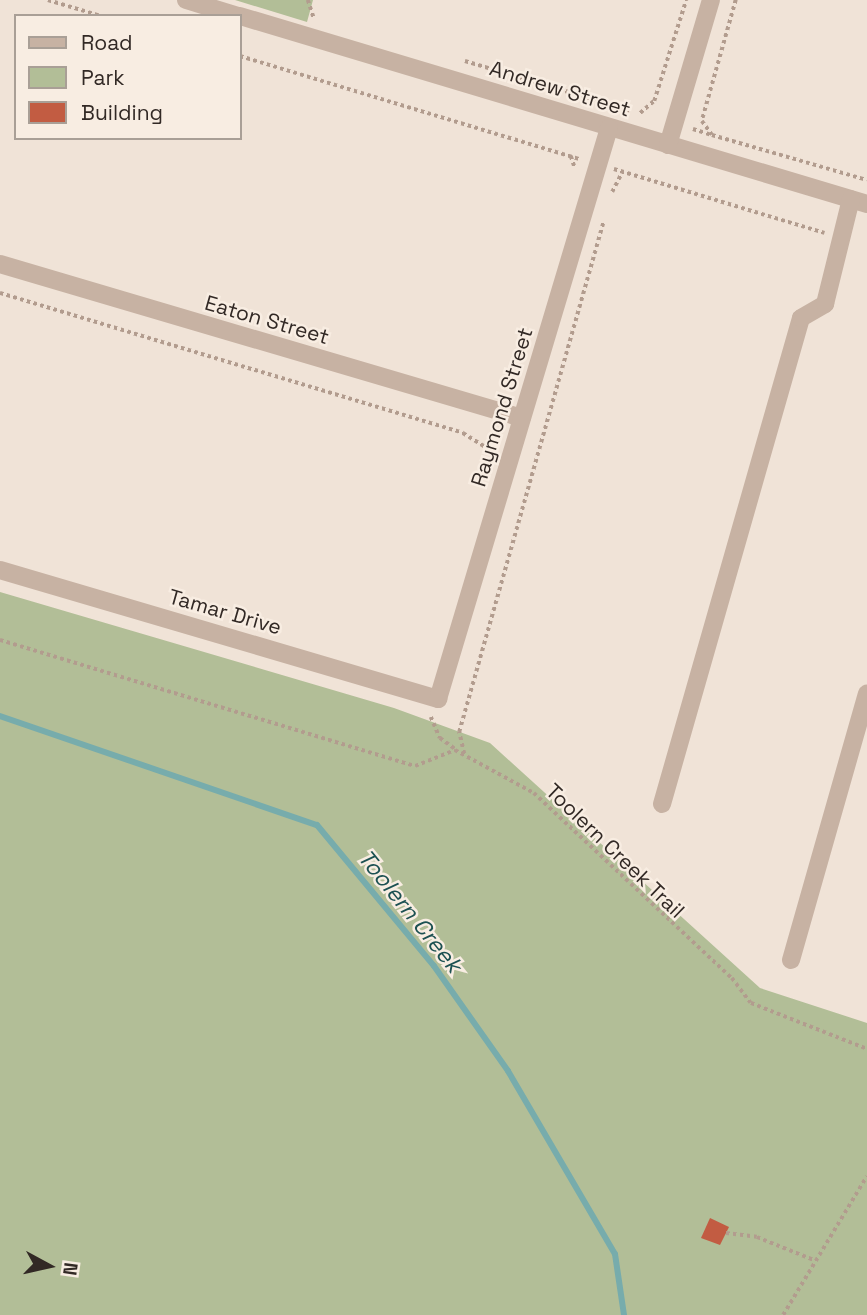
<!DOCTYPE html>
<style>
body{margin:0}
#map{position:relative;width:867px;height:1315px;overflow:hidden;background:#f0e3d7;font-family:"Space Grotesk",sans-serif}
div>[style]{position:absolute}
.green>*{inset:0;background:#b2be97}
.stream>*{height:6px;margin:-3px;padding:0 3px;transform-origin:3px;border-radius:3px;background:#77acac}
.building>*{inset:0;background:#c25c42}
.path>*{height:3.5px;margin-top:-1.75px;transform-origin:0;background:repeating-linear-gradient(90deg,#b29c8e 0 3.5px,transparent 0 7px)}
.minor>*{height:18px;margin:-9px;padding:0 9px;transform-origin:9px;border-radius:9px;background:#c7b2a3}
span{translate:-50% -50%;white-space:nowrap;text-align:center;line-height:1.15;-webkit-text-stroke:5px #f8ede2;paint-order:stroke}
.street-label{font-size:21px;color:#322925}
.water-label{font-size:23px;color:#1c5152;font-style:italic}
.legend{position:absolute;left:14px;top:14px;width:228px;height:126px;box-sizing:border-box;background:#f8ede2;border:2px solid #a99f96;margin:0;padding:9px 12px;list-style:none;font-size:21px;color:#322925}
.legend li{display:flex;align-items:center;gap:14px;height:35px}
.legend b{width:35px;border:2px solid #a99f96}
.north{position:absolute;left:14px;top:1231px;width:70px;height:70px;-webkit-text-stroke:5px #f8ede2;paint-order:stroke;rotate:98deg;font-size:19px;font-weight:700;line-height:28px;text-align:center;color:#322925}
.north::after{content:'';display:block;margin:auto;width:24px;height:32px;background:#322925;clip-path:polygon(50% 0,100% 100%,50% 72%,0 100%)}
</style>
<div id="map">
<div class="green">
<div style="clip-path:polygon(235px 0,313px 0,307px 22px)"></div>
<div style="clip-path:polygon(0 592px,394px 708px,490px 743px,760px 988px,867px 1023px,867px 1315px,0 1315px)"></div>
</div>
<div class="stream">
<div style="left:0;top:716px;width:335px;rotate:19deg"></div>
<div style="left:317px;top:825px;width:183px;rotate:50.3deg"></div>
<div style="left:434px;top:966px;width:128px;rotate:54.8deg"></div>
<div style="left:508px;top:1071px;width:212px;rotate:59.7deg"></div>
<div style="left:615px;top:1254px;width:62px;rotate:81.6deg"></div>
</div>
<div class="building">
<div style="clip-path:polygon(710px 1218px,729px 1227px,720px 1245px,701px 1238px)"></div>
</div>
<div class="path">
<div style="left:48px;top:0;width:55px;rotate:16.8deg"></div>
<div style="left:308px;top:0;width:19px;rotate:72deg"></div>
<div style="left:736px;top:0;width:126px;rotate:105.7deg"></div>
<div style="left:702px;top:121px;width:17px;rotate:54deg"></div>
<div style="left:712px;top:135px;width:161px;rotate:16.2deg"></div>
<div style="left:240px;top:56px;width:355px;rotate:16.9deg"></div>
<div style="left:465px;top:61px;width:174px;rotate:16.7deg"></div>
<div style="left:640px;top:113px;width:18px;rotate:-41deg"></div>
<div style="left:654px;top:101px;width:106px;rotate:-72.4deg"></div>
<div style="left:693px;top:129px;width:20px;rotate:18deg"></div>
<div style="left:571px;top:156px;width:13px;rotate:72deg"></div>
<div style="left:614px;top:169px;width:220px;rotate:16.9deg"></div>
<div style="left:612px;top:192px;width:22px;rotate:-63deg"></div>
<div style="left:0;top:293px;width:484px;rotate:16.8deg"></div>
<div style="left:463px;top:433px;width:34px;rotate:32deg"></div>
<div style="left:0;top:640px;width:434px;rotate:16.9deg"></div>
<div style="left:415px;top:766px;width:43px;rotate:-21.8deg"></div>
<div style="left:455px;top:750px;width:90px;rotate:28.6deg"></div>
<div style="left:534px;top:793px;width:271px;rotate:43.1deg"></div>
<div style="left:732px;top:978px;width:31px;rotate:53deg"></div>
<div style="left:751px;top:1003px;width:125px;rotate:21.6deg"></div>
<div style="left:431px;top:717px;width:23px;rotate:67deg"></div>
<div style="left:440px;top:738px;width:19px;rotate:36deg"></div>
<div style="left:464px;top:754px;width:23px;rotate:-103deg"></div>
<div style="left:459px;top:732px;width:529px;rotate:-74.2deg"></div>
<div style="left:726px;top:1233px;width:31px;rotate:7deg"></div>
<div style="left:757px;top:1237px;width:61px;rotate:22deg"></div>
<div style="left:783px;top:1315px;width:162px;rotate:-58.9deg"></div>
</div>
<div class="minor">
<div style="left:186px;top:0;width:54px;rotate:17.1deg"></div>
<div style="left:240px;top:16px;width:655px;rotate:16.69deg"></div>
<div style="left:668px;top:145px;width:151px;rotate:-73.5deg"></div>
<div style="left:0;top:264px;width:544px;rotate:16.44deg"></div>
<div style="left:0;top:570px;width:457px;rotate:16.4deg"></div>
<div style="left:438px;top:699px;width:596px;rotate:-73.33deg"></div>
<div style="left:662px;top:804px;width:505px;rotate:-74.04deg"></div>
<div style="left:801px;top:318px;width:28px;rotate:-30deg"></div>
<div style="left:825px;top:304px;width:108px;rotate:-76.1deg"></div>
<div style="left:791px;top:960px;width:277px;rotate:-74.1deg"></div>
</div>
<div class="street-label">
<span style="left:560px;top:89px;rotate:17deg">Andrew Street</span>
<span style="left:267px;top:320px;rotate:16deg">Eaton Street</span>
<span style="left:502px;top:407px;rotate:-73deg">Raymond Street</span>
<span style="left:225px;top:612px;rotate:16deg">Tamar Drive</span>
<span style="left:615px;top:851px;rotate:44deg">Toolern Creek Trail</span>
</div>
<div class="water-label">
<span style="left:410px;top:911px;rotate:51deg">Toolern Creek</span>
</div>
<ul class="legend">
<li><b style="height:9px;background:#c7b2a3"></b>Road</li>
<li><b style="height:19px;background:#b2be97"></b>Park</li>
<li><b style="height:19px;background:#c25c42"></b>Building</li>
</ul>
<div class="north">N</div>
</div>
